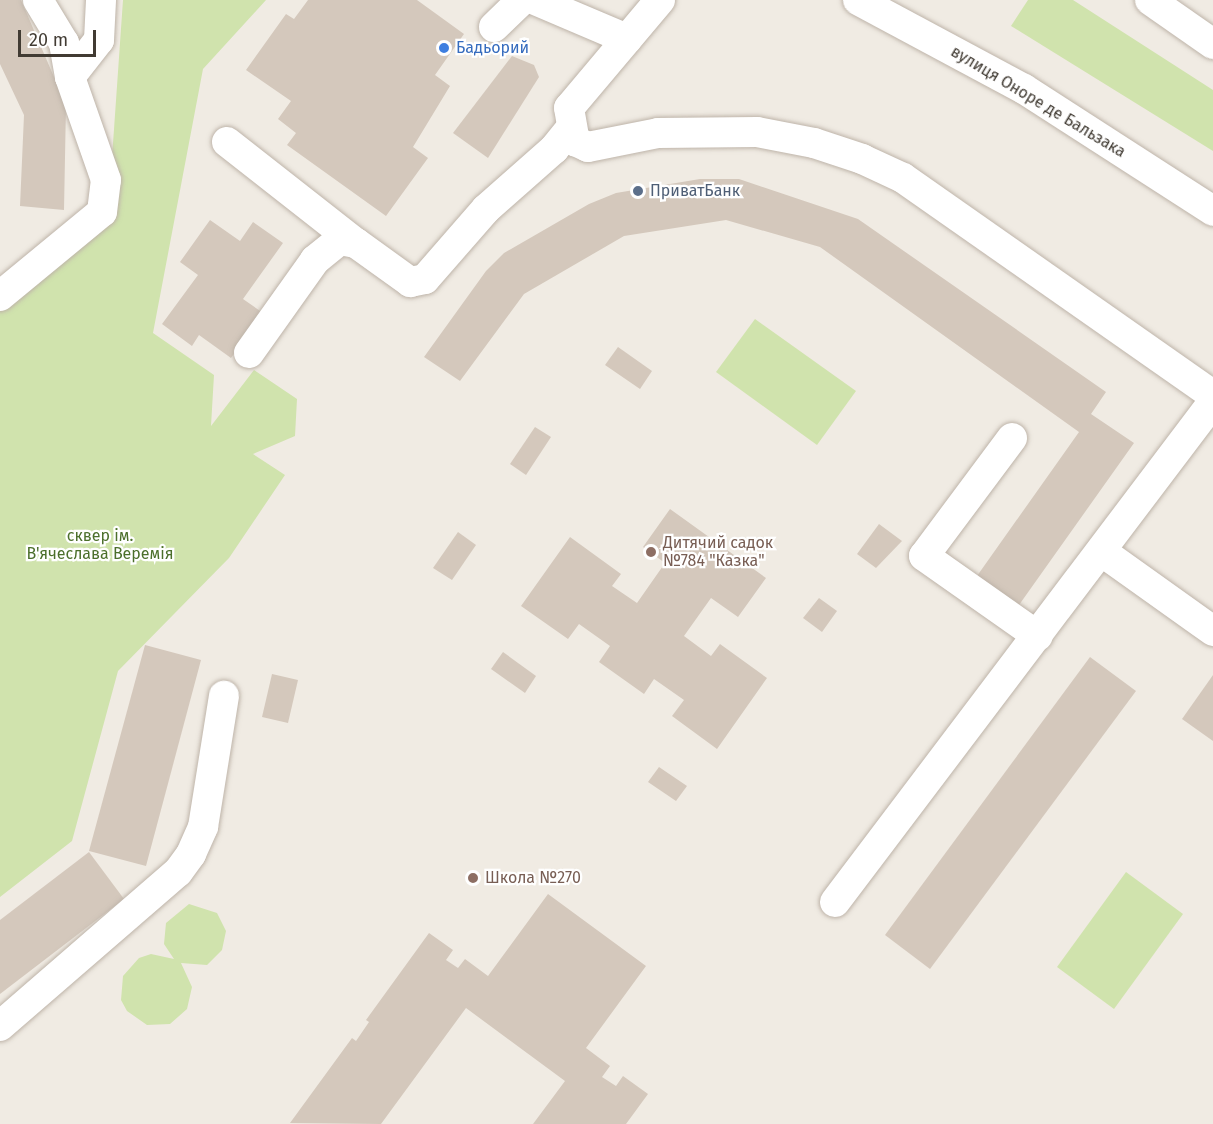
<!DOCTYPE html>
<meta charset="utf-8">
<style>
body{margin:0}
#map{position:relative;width:1213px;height:1124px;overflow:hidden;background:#f0ebe3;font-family:"Fira Sans",sans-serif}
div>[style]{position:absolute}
.green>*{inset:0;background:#d0e3ad}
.building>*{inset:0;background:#d4c8bc}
.roads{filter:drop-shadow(0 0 2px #beb4a9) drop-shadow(0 0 2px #beb4a9)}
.minor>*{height:30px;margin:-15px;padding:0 15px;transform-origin:15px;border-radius:15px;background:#fff}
.dots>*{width:16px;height:16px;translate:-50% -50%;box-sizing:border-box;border:3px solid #fff;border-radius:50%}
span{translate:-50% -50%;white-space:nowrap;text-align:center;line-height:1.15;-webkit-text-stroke:4.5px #fff;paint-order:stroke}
.shop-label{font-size:16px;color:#366cbe}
.left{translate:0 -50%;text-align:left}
.street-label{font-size:16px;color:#413b33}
.service-label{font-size:16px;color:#4e5e75}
.park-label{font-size:16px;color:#4b6f2b}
.education-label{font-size:16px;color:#785e54}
.scale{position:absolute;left:18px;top:30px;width:78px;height:27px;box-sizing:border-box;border:3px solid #413b33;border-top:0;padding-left:8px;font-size:18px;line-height:21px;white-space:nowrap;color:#413b33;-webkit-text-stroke:4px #fff;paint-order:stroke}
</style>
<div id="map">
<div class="green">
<div style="clip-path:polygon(123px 0,266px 0,203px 69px,153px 333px,214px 375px,211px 426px,254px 370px,297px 399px,295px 436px,253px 454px,285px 475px,229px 558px,118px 671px,72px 841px,0 897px,0 303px,108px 215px)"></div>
<div style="clip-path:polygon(1028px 0,1073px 0,1213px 90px,1213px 151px,1011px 26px)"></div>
<div style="clip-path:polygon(755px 319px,856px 391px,817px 445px,716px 372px)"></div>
<div style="clip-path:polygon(1126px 872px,1183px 914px,1114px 1009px,1057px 967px)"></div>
<div style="clip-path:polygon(189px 904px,217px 913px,226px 931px,222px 950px,207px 965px,181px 963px,192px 987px,187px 1009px,170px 1024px,147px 1025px,127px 1011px,121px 1000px,123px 976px,139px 958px,151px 954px,174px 959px,164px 944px,166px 923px)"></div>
</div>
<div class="building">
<div style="clip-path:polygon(0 0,21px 0,66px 105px,64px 210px,20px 206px,24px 115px,0 64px)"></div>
<div style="clip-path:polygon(308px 0,417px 0,464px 34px,435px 75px,450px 86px,413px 147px,428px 158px,386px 216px,287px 145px,296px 133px,278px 119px,291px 101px,246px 70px,286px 14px,294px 19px)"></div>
<div style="clip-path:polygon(512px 56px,534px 65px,539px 77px,488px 158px,453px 133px)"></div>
<div style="clip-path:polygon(700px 179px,739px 179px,858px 219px,1106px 392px,1091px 414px,1134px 443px,1019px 605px,977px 576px,1079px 432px,820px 247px,726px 220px,624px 236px,524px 294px,460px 381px,424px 357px,486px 271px,504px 253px,589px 204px,616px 193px)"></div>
<div style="clip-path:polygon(210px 220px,240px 241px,253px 222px,283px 243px,243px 299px,263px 313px,231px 358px,199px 335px,192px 346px,162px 324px,198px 275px,180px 262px)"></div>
<div style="clip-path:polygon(618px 347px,652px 371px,640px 389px,605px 365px)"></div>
<div style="clip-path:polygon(535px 427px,551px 437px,526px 475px,510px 464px)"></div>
<div style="clip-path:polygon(670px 509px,766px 578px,738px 617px,711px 598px,684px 636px,711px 656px,720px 644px,767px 678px,717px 749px,672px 716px,684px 700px,654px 679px,644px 694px,599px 662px,610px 646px,579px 624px,568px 639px,521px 606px,570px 537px,621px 574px,612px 586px,637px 603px,665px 563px,643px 547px)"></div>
<div style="clip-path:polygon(879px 524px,902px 541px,876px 568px,857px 554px)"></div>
<div style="clip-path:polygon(458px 532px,476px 545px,452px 580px,433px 568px)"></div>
<div style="clip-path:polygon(819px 598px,837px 611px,822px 632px,803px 618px)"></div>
<div style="clip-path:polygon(145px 645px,201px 660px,146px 866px,89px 851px)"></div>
<div style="clip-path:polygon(503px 652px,536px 676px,525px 693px,491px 669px)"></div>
<div style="clip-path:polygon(1090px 657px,1136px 691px,930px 969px,885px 935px)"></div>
<div style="clip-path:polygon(272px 674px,298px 680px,288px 723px,262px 717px)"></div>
<div style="clip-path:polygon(1213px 675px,1213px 741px,1182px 719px)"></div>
<div style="clip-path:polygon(659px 767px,687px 786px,676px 801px,648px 782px)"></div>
<div style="clip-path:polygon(89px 852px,124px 899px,0 994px,0 920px)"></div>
<div style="clip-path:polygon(548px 894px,646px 966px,586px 1048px,610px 1066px,602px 1077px,616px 1086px,623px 1076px,648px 1094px,626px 1124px,533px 1124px,565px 1081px,466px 1008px,381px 1124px,290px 1123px,352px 1038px,356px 1041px,369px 1022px,366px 1020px,429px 933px,453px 950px,446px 960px,458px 968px,465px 959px,488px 976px)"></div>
</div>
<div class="roads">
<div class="minor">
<div style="left:535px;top:0;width:100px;rotate:23deg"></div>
<div style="left:660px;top:0;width:141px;rotate:130.1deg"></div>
<div style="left:569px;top:108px;width:34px;rotate:80deg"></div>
<div style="left:575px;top:141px;width:14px;rotate:25deg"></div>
<div style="left:588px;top:147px;width:71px;rotate:-11.3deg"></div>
<div style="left:658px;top:133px;width:99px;rotate:-0.6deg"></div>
<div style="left:757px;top:132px;width:58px;rotate:10.9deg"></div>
<div style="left:814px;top:143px;width:51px;rotate:18.4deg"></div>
<div style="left:862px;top:159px;width:45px;rotate:24.9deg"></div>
<div style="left:903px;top:178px;width:378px;rotate:35deg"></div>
<div style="left:858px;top:0;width:188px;rotate:28.2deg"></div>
<div style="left:1024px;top:89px;width:225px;rotate:32.8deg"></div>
<div style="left:1150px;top:0;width:77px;rotate:34.9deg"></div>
<div style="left:494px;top:27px;width:39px;rotate:-44deg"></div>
<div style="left:70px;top:77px;width:47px;rotate:-51.9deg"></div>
<div style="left:99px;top:40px;width:40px;rotate:-87.1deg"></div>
<div style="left:227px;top:142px;width:164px;rotate:38.1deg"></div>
<div style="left:0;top:296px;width:132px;rotate:-39.5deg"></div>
<div style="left:102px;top:212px;width:32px;rotate:-83deg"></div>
<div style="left:106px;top:180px;width:109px;rotate:-109.3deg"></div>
<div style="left:70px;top:77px;width:35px;rotate:-100deg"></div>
<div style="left:64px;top:43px;width:50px;rotate:-121.2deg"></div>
<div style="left:249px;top:353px;width:114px;rotate:-54.6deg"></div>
<div style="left:315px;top:260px;width:32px;rotate:-39deg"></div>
<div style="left:340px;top:240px;width:16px;rotate:11deg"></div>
<div style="left:356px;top:243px;width:67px;rotate:35.8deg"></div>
<div style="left:410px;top:282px;width:15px;rotate:-11deg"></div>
<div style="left:425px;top:279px;width:93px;rotate:-48.9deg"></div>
<div style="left:486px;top:209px;width:91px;rotate:-41.4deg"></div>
<div style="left:554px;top:149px;width:27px;rotate:-51deg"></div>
<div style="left:1012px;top:438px;width:147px;rotate:126.7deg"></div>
<div style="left:924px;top:556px;width:139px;rotate:35.1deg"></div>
<div style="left:1101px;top:551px;width:138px;rotate:35.5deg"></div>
<div style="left:835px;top:902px;width:627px;rotate:-52.91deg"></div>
<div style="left:0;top:1026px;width:235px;rotate:-40.9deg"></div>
<div style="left:178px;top:872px;width:22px;rotate:-54deg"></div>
<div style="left:191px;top:854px;width:30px;rotate:-66deg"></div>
<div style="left:203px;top:827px;width:133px;rotate:-80.9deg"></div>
</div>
</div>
<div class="dots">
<div style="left:444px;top:48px;background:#3f7fe0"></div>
<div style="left:638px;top:191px;background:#5c6f8a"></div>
<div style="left:651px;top:552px;background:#8d6e63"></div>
<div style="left:473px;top:878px;background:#8d6e63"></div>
</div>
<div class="shop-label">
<span class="left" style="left:456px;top:48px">Бадьорий</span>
</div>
<div class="street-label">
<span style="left:1038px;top:102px;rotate:31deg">вулиця Оноре де Бальзака</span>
</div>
<div class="service-label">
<span class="left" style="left:650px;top:191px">ПриватБанк</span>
</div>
<div class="park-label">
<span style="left:100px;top:545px">сквер ім.<br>В'ячеслава Веремія</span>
</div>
<div class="education-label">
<span class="left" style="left:663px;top:552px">Дитячий садок<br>№784 "Казка"</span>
<span class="left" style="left:485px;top:878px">Школа №270</span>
</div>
<div class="scale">20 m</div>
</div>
